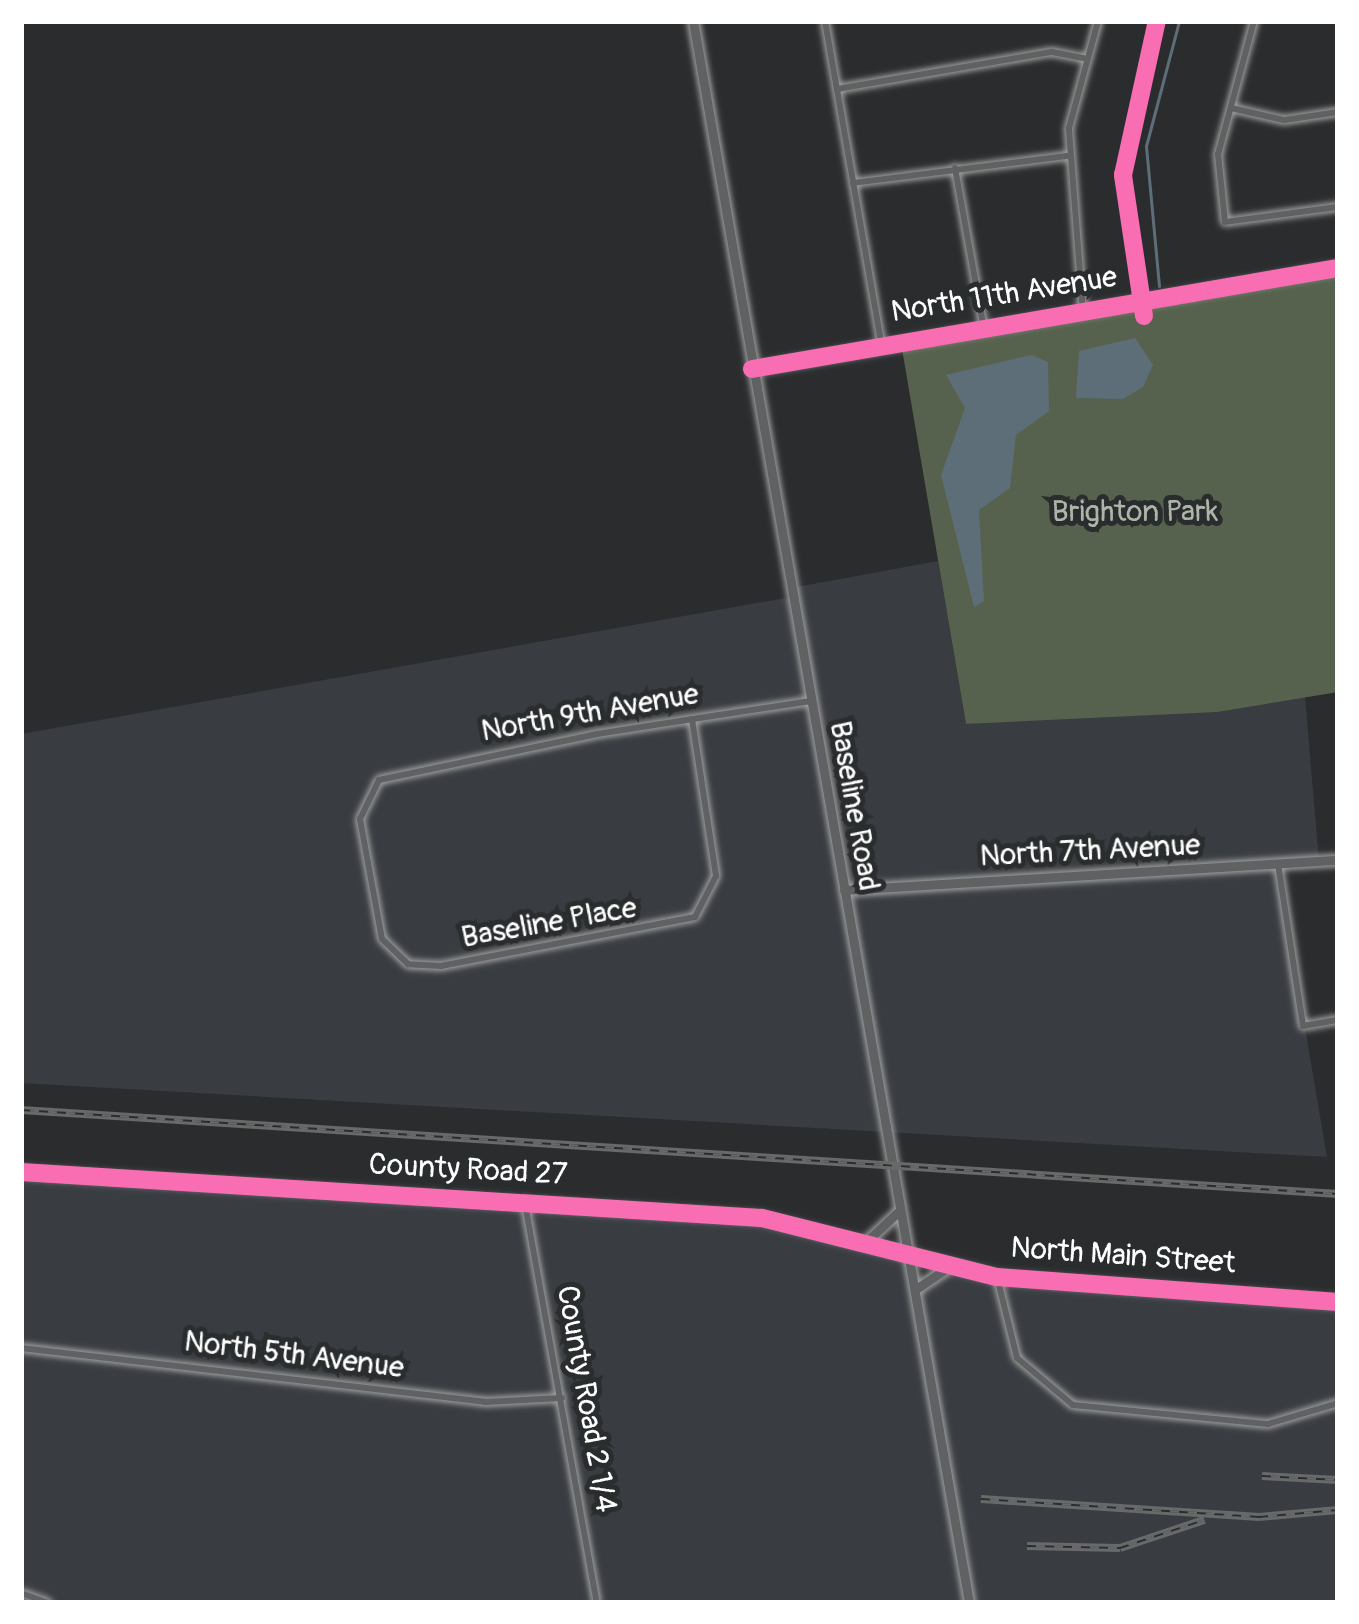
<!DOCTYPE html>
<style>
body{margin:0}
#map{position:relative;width:1359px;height:1624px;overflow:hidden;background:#2b2c2d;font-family:Pangolin,sans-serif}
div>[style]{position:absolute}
.built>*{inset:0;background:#393c40}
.green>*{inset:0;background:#56624d}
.water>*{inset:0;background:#5d6e79}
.stream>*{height:3px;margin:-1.5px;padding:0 1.5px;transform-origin:1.5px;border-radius:1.5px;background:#5d6e79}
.roads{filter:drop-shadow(0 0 3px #a0a0a0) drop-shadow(0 0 3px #a0a0a0)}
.street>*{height:6px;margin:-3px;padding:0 3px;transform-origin:3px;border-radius:3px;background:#606162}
.secondary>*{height:9px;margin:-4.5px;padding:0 4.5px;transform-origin:4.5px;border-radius:4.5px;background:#606162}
.rail>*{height:8px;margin-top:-4px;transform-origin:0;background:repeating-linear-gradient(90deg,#2a2d2e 0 9px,#686969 0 18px);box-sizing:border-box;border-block:3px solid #686969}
.cycleway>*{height:18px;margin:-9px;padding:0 9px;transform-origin:9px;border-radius:9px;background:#f96db3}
span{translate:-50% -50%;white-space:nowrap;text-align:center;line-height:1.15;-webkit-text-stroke:10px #2a2d2e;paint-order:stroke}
.street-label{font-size:30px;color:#fff}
.park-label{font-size:30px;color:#aeb5a8}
.frame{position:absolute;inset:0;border:24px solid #fff;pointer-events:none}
</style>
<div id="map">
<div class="built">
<div style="clip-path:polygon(938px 561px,966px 724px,1305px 697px,1319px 861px,1277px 864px,1327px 1157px,21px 1083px,21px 734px,791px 597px,791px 588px)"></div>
<div style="clip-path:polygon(21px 1172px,789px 1221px,907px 1252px,916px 1290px,952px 1266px,1338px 1302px,1338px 1603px,21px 1603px)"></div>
</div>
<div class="green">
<div style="clip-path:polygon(1338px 268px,1338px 692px,1217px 712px,966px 724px,901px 343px)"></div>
</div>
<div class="water">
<div style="clip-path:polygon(1135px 338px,1153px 365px,1143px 387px,1123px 399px,1076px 398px,1079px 351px)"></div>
<div style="clip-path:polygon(1031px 355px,1048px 362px,1049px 411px,1016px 435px,1010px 488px,979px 510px,984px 601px,974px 607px,941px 475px,965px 408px,946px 375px)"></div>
</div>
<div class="stream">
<div style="left:1159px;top:286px;width:141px;rotate:-95.3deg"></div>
<div style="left:1146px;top:146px;width:129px;rotate:-75.2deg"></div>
</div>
<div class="roads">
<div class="street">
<div style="left:825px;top:21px;width:330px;rotate:80.1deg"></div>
<div style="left:1254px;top:21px;width:138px;rotate:105.1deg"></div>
<div style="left:1218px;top:154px;width:68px;rotate:84.1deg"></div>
<div style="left:1225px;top:222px;width:114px;rotate:-7.6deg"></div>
<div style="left:837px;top:89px;width:218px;rotate:-9.8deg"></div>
<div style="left:1052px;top:52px;width:36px;rotate:11deg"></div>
<div style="left:1231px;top:108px;width:54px;rotate:12.8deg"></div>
<div style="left:1284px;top:120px;width:55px;rotate:-8.4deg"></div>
<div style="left:955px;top:168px;width:164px;rotate:79.8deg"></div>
<div style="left:853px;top:183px;width:216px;rotate:-7.2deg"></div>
<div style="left:1083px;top:312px;width:185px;rotate:-94.4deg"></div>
<div style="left:1069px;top:128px;width:111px;rotate:-74.8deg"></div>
<div style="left:692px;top:719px;width:159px;rotate:81.3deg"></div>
<div style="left:716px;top:876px;width:46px;rotate:117.1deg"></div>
<div style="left:695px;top:917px;width:259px;rotate:169.1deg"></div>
<div style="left:441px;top:966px;width:33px;rotate:-177deg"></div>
<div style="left:408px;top:964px;width:36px;rotate:-136deg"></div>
<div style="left:382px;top:939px;width:122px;rotate:-100.4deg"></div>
<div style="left:360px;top:819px;width:43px;rotate:-64deg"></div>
<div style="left:379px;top:780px;width:223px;rotate:-11.9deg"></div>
<div style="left:597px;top:734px;width:123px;rotate:-8.9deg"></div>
<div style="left:719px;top:715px;width:93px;rotate:-8.7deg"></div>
<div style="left:1278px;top:864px;width:164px;rotate:81.2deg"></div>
<div style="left:1303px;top:1026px;width:36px;rotate:-10deg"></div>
<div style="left:525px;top:1204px;width:405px;rotate:79.8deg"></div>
<div style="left:997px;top:1277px;width:83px;rotate:76.1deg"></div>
<div style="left:1017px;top:1358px;width:73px;rotate:40deg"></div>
<div style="left:1073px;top:1405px;width:196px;rotate:5.6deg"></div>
<div style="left:1268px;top:1424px;width:73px;rotate:-16.7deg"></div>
<div style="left:21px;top:1348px;width:467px;rotate:6.6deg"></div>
<div style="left:485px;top:1402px;width:77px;rotate:-3deg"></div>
<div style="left:21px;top:1593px;width:29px;rotate:20deg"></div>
</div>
<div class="secondary">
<div style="left:693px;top:21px;width:1606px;rotate:80.1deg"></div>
<div style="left:752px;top:369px;width:595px;rotate:-9.78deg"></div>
<div style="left:844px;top:890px;width:495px;rotate:-3.5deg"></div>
<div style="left:21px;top:1172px;width:742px;rotate:3.55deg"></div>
<div style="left:762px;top:1218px;width:242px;rotate:14.1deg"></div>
<div style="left:997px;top:1277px;width:342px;rotate:4.2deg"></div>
<div style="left:869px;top:1239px;width:40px;rotate:-43deg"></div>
<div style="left:916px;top:1289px;width:40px;rotate:-34deg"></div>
</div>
</div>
<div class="rail">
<div style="left:21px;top:1110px;width:1320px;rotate:3.65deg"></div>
<div style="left:1262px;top:1476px;width:76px;rotate:3deg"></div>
<div style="left:981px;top:1499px;width:279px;rotate:3.7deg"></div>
<div style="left:1259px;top:1517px;width:79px;rotate:-5.1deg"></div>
<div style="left:1027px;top:1546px;width:93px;rotate:1.2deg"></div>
<div style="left:1120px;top:1548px;width:89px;rotate:-18.4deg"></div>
</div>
<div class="cycleway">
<div style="left:1144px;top:316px;width:143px;rotate:-98.5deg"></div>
<div style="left:1123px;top:175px;width:158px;rotate:-77.6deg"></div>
<div style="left:752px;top:369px;width:595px;rotate:-9.78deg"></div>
<div style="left:21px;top:1172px;width:742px;rotate:3.55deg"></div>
<div style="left:762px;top:1218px;width:242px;rotate:14.1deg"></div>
<div style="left:997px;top:1277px;width:342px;rotate:4.2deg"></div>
</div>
<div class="street-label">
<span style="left:1004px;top:295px;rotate:-9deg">North 11th Avenue</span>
<span style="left:590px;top:713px;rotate:-10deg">North 9th Avenue</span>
<span style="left:854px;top:806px;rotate:80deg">Baseline Road</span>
<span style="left:1090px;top:851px;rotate:-3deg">North 7th Avenue</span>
<span style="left:549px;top:923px;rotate:-10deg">Baseline Place</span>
<span style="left:468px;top:1170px;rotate:3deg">County Road 27</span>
<span style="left:1123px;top:1256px;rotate:4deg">North Main Street</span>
<span style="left:294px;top:1355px;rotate:7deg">North 5th Avenue</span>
<span style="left:586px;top:1399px;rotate:80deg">County Road 2 1/4</span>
</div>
<div class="park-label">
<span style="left:1135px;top:512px">Brighton Park</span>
</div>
<div class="frame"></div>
</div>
